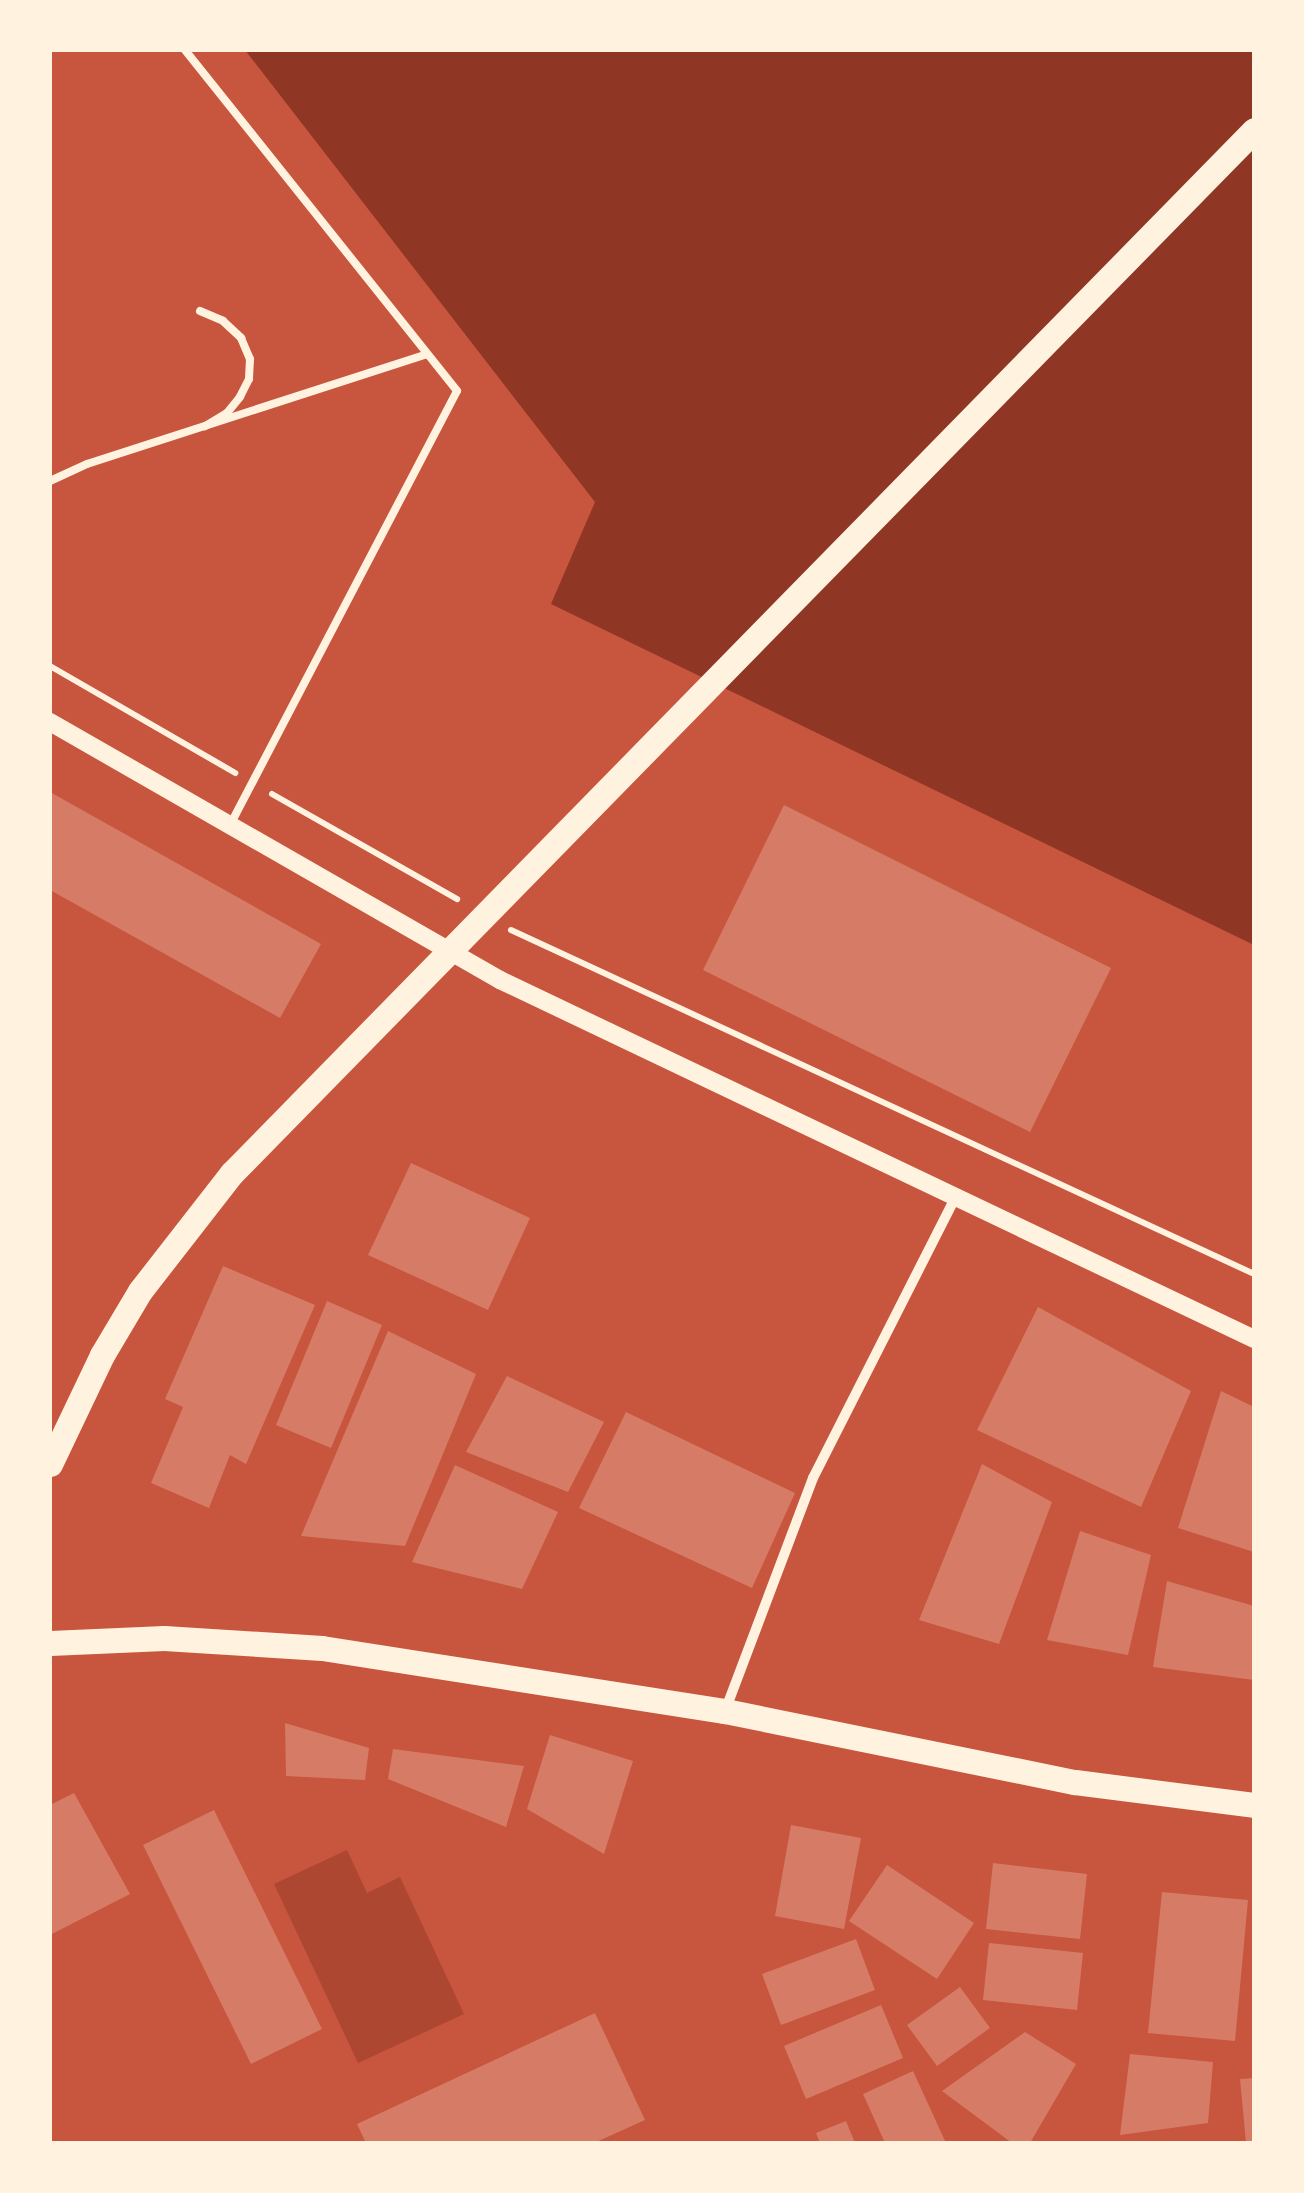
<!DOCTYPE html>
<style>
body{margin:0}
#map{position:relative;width:1304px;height:2193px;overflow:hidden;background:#c8553d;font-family:Montserrat,sans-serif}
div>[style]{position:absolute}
.green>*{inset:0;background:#ae4732}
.water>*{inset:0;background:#8f3625}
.building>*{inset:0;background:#d67c66}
.path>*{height:6px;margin:-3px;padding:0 3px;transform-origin:3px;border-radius:3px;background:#fff3e0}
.service>*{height:8px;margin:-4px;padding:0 4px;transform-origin:4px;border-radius:4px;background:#fff3e0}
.minor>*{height:10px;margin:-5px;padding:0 5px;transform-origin:5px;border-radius:5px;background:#fff3e0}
.tertiary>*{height:18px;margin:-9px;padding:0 9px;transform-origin:9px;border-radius:9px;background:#fff3e0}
.primary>*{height:25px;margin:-12.5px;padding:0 12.5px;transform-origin:12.5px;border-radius:12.5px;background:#fff3e0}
span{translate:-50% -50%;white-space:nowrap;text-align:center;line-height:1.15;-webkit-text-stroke:10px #fff3e0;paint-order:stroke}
.frame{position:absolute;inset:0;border:52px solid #fff3e0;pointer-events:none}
</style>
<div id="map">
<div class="green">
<div style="clip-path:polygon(347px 1850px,367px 1893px,400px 1877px,464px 2014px,358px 2063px,274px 1884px)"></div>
</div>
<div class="water">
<div style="clip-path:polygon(245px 50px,1254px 50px,1254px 945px,551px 604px,595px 502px)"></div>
</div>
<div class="building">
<div style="clip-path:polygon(50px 792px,321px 944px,280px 1018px,50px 890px)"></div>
<div style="clip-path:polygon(784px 805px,1111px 968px,1030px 1132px,703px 970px)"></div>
<div style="clip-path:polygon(411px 1163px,530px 1218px,488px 1310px,368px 1255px)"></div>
<div style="clip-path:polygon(223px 1266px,315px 1305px,246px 1464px,230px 1455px,209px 1508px,151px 1483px,183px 1407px,165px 1399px)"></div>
<div style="clip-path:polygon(327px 1301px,382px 1325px,331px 1448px,276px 1425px)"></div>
<div style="clip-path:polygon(1038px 1307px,1191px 1391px,1141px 1507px,977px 1430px)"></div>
<div style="clip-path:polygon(388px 1331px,476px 1374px,405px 1546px,301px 1536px)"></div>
<div style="clip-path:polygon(507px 1376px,604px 1422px,568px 1492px,466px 1452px)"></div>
<div style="clip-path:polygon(1221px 1391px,1254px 1407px,1254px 1552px,1178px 1528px)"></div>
<div style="clip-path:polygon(626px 1412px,795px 1493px,752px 1588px,579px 1508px)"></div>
<div style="clip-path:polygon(982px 1464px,1052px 1502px,999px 1644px,919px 1620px)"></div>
<div style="clip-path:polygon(455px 1465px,558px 1512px,522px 1589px,412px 1562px)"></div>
<div style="clip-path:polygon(1080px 1531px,1151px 1555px,1128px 1655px,1047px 1640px)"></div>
<div style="clip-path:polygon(1167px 1581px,1254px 1606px,1254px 1680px,1153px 1667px)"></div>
<div style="clip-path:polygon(285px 1723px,369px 1748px,365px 1780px,286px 1776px)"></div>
<div style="clip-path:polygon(550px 1735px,633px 1761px,604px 1854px,527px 1809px)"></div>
<div style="clip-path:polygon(393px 1749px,524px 1766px,506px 1827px,388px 1779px)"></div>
<div style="clip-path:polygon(74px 1793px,130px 1894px,50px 1935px,50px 1805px)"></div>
<div style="clip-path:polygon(214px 1810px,322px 2029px,251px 2064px,143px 1845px)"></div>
<div style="clip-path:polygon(791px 1825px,861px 1838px,844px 1929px,775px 1916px)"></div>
<div style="clip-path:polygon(993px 1863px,1087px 1874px,1080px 1939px,986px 1929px)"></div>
<div style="clip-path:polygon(887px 1865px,974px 1923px,937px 1979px,849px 1921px)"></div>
<div style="clip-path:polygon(1162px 1892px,1248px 1900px,1235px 2041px,1148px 2033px)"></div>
<div style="clip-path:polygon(856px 1939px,875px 1990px,781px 2025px,762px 1974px)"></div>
<div style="clip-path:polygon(989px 1943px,1083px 1953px,1077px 2010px,983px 2000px)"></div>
<div style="clip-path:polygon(960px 1987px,990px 2028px,937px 2066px,907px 2025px)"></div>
<div style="clip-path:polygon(881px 2005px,903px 2058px,806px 2099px,784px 2046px)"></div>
<div style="clip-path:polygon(595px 2013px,645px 2120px,594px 2143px,366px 2143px,357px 2124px)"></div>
<div style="clip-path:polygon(1025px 2032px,1076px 2064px,1030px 2143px,1012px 2143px,942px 2091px)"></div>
<div style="clip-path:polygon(1130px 2054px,1213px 2062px,1208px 2123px,1120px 2135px)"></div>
<div style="clip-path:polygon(913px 2071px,946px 2143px,885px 2143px,863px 2094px)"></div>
<div style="clip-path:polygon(1254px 2078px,1254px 2143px,1246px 2143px,1240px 2079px)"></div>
<div style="clip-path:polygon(846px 2121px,855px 2143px,820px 2143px,816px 2133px)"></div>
</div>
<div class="path">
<div style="left:50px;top:666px;width:214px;rotate:30deg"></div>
<div style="left:272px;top:794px;width:213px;rotate:29.6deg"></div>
<div style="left:511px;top:930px;width:819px;rotate:24.84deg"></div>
</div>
<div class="service">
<div style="left:185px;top:50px;width:436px;rotate:51.4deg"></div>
<div style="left:457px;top:391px;width:488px;rotate:117.6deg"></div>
<div style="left:200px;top:311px;width:25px;rotate:23deg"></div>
<div style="left:223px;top:321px;width:25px;rotate:43deg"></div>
<div style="left:241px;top:338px;width:23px;rotate:67deg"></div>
<div style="left:250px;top:359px;width:20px;rotate:93deg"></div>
<div style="left:249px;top:379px;width:20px;rotate:117deg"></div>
<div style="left:240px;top:397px;width:21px;rotate:129deg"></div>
<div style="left:227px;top:413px;width:26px;rotate:149deg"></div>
<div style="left:50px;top:481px;width:41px;rotate:-24.7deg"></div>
<div style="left:87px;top:464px;width:357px;rotate:-17.9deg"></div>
</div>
<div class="minor">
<div style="left:725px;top:1711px;width:249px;rotate:-69.3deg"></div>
<div style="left:813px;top:1478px;width:312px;rotate:-63.1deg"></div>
</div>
<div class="tertiary">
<div style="left:50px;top:722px;width:519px;rotate:29.83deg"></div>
<div style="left:500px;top:980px;width:835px;rotate:25.46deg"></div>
</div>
<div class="primary">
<div style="left:50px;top:1464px;width:121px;rotate:-64.5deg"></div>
<div style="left:102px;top:1355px;width:74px;rotate:-59.3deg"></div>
<div style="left:140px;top:1291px;width:150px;rotate:-52.1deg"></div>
<div style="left:232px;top:1173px;width:1460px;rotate:-45.58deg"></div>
<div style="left:50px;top:1643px;width:114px;rotate:-2.5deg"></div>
<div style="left:164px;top:1638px;width:158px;rotate:3.6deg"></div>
<div style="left:322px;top:1648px;width:408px;rotate:8.9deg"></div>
<div style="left:725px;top:1711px;width:357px;rotate:11.5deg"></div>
<div style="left:1075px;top:1782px;width:180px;rotate:7.3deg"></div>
</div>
<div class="frame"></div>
</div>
